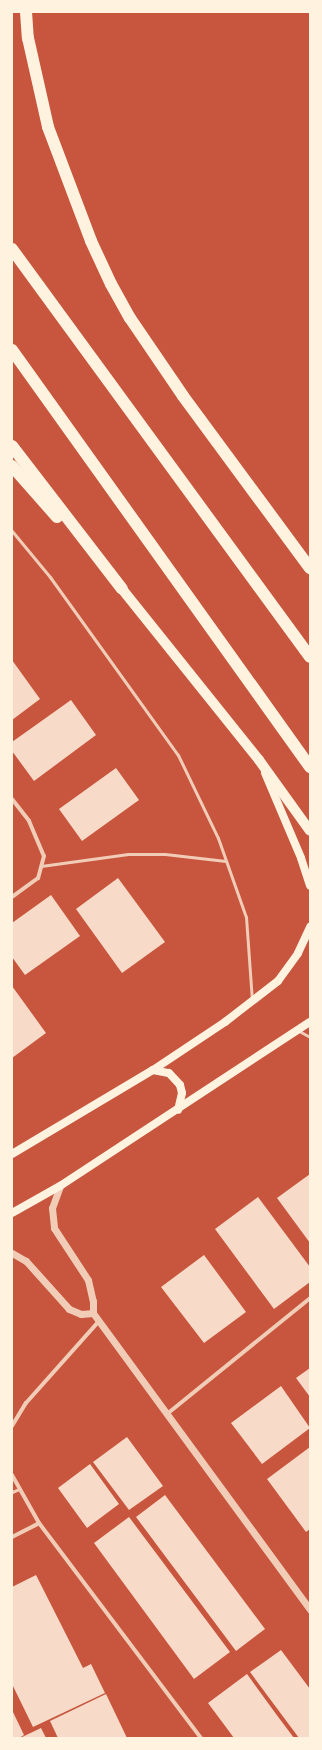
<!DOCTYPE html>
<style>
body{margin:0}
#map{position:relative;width:322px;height:1750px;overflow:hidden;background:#c8553d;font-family:Roboto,sans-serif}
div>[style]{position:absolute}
.building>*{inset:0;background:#f7dbc8}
.service>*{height:3px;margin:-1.5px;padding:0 1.5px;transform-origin:1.5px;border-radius:1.5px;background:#f1ccb7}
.minor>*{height:4px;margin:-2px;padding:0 2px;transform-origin:2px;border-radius:2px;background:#f1ccb7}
.tertiary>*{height:7px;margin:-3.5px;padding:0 3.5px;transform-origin:3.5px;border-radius:3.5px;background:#f1ccb7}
.secondary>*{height:8px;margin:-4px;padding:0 4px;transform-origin:4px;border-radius:4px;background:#fff3e0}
.primary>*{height:10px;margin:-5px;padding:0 5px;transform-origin:5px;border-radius:5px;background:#fff3e0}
.motorway>*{height:12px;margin:-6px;padding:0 6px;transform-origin:6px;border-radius:6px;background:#fff3e0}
span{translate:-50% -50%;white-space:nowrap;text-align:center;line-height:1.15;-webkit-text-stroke:4px #fff3e0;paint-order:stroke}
.frame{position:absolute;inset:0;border:13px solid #fff3e0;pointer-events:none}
</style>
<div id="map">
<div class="building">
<div style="clip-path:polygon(12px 660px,40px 699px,12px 720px)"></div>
<div style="clip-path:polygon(71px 700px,96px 735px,34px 781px,12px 751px,12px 742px)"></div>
<div style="clip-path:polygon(116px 768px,139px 800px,82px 841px,59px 809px)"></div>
<div style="clip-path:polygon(118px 878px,165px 942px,122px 973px,76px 909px)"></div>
<div style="clip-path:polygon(51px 895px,80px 936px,25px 975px,12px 957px,12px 923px)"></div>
<div style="clip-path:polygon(12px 986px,46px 1033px,12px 1058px)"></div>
<div style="clip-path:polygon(310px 1174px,310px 1243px,277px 1198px)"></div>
<div style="clip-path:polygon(258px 1197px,310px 1267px,310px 1282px,274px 1309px,215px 1229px)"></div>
<div style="clip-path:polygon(204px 1255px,246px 1312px,204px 1343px,161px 1287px)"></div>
<div style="clip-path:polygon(310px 1368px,310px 1397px,296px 1378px)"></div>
<div style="clip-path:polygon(281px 1386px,310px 1428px,262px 1464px,231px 1423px)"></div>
<div style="clip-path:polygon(127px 1437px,163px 1486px,129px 1510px,93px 1462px)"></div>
<div style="clip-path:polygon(310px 1447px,310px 1529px,306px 1532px,267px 1479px)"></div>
<div style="clip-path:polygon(90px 1464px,119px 1504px,87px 1528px,58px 1488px)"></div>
<div style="clip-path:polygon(165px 1495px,265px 1629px,236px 1651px,136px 1517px)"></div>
<div style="clip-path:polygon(129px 1517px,230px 1652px,194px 1679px,94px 1543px)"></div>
<div style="clip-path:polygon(36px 1575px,83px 1668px,91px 1664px,105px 1693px,33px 1727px,12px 1684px,12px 1587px)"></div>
<div style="clip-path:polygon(281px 1650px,310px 1689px,310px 1738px,299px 1738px,250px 1672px)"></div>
<div style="clip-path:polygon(247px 1674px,276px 1714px,294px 1738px,234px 1738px,208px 1703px)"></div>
<div style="clip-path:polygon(106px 1694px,127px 1738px,58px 1738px,50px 1721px)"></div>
<div style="clip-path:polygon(12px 1710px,24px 1735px,19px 1738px,12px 1738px)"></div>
<div style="clip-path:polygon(41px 1728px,46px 1738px,20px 1738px)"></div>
</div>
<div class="service">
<div style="left:12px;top:531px;width:60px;rotate:50.4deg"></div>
<div style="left:50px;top:577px;width:219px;rotate:54.3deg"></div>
<div style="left:178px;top:755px;width:92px;rotate:64.3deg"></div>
<div style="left:218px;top:838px;width:84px;rotate:70.5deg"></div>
<div style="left:246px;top:917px;width:83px;rotate:85.9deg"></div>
<div style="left:41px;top:866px;width:88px;rotate:-7.9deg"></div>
<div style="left:128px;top:854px;width:37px"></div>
<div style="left:165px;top:854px;width:61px;rotate:6.5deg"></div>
<div style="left:299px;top:1031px;width:13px;rotate:29deg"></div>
<div style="left:12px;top:1492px;width:8px;rotate:-23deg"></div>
</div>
<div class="minor">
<div style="left:12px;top:799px;width:28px;rotate:52deg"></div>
<div style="left:29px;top:821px;width:38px;rotate:67deg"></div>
<div style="left:44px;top:856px;width:23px;rotate:105deg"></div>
<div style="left:38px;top:878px;width:32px;rotate:144deg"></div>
<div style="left:167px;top:1414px;width:184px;rotate:-39deg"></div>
<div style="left:12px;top:1426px;width:27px;rotate:-59deg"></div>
<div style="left:26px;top:1403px;width:110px;rotate:-48.3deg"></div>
<div style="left:12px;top:1475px;width:55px;rotate:60.6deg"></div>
<div style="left:39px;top:1523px;width:269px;rotate:53deg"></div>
<div style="left:12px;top:1537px;width:30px;rotate:-27deg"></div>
</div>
<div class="tertiary">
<div style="left:60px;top:1186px;width:23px;rotate:110deg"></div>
<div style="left:52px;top:1208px;width:20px;rotate:84deg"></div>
<div style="left:54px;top:1228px;width:62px;rotate:56.8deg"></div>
<div style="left:88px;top:1280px;width:22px;rotate:77deg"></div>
<div style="left:93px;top:1301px;width:12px;rotate:90deg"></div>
<div style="left:93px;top:1313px;width:368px;rotate:53.8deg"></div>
<div style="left:12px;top:1253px;width:16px;rotate:30deg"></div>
<div style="left:26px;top:1261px;width:64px;rotate:48.1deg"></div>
<div style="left:69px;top:1309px;width:13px;rotate:23deg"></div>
<div style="left:81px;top:1314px;width:12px;rotate:-5deg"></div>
</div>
<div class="secondary">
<div style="left:265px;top:773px;width:92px;rotate:67deg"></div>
<div style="left:301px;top:858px;width:29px;rotate:72deg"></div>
<div style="left:153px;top:1070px;width:16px;rotate:11deg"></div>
<div style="left:169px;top:1073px;width:16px;rotate:47deg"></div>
<div style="left:180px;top:1085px;width:8px;rotate:76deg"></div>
<div style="left:182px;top:1093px;width:17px;rotate:103deg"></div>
<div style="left:12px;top:1154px;width:164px;rotate:-30.8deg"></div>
<div style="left:153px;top:1070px;width:87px;rotate:-33.7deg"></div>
<div style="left:225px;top:1022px;width:67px;rotate:-37.7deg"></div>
<div style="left:278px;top:981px;width:34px;rotate:-54deg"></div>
<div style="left:298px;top:953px;width:29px;rotate:-65deg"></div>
<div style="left:12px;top:1213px;width:55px;rotate:-29.4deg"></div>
<div style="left:60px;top:1186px;width:299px;rotate:-33.3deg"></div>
</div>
<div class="primary">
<div style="left:122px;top:589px;width:219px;rotate:51.3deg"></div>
<div style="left:259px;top:760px;width:87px;rotate:54.3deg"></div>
</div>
<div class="motorway">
<div style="left:26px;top:12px;width:26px;rotate:86deg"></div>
<div style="left:28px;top:38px;width:91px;rotate:77.3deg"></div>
<div style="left:48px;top:127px;width:122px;rotate:69.3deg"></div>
<div style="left:91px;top:241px;width:47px;rotate:65.1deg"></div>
<div style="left:111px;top:284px;width:39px;rotate:61deg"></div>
<div style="left:130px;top:318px;width:94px;rotate:55.8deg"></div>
<div style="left:183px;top:396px;width:214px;rotate:53.6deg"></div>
<div style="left:12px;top:249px;width:505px;rotate:53.86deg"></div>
<div style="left:12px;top:350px;width:513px;rotate:54.45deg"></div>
<div style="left:12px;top:446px;width:180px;rotate:52.4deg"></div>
<div style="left:12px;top:466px;width:68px;rotate:48.6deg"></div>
</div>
<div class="frame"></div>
</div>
